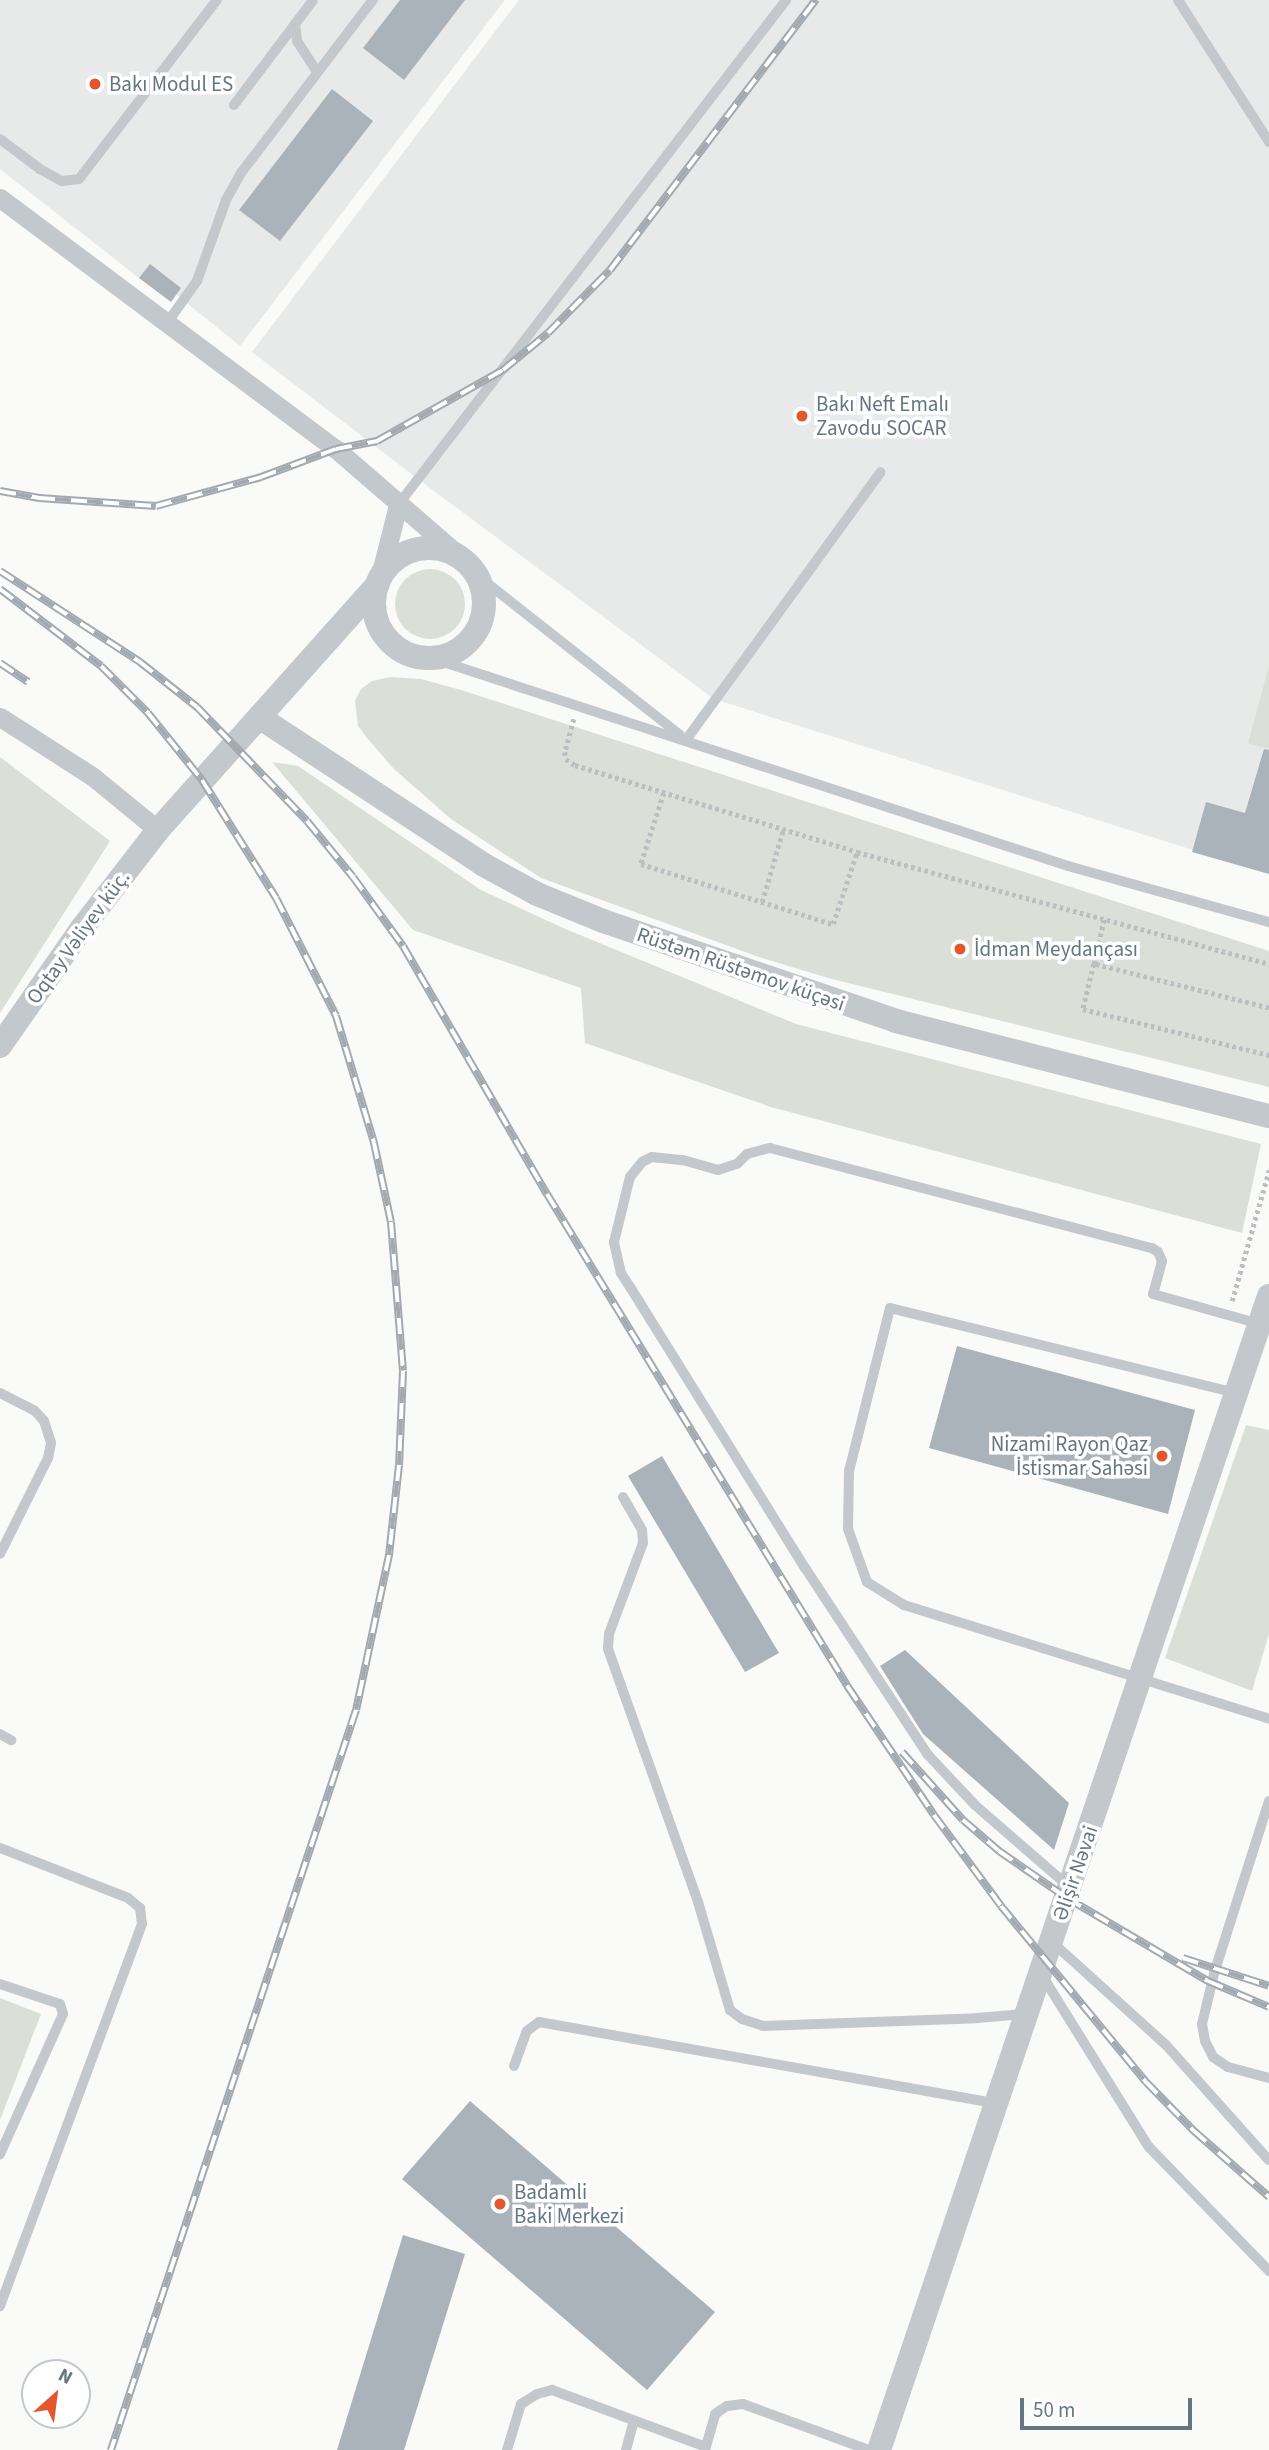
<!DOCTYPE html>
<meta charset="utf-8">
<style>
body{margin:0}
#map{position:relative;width:1269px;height:2450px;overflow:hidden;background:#fafaf8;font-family:"Source Sans 3",sans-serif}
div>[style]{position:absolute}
.built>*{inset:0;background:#e8e9e9}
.green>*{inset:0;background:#dadfd7}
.round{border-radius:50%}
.building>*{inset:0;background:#aab3b9}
.path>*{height:4.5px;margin-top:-2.25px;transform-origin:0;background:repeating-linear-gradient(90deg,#bbbfc2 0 3.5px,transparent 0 7px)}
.service>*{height:10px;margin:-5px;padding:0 5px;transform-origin:5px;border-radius:5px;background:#c3c8cc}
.minor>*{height:19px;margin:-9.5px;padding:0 9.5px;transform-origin:9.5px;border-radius:9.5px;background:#c3c8cc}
.tertiary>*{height:24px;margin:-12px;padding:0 12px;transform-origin:12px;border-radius:12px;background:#c3c8cc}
.tertiary>.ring{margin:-12px;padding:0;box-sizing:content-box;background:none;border:24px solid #c3c8cc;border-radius:50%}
.rail>*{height:8px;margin-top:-4px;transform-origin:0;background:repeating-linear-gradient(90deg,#fff 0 16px,#a2aab0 0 32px);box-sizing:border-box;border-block:2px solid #a2aab0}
.dots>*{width:19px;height:19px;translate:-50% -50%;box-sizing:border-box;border:4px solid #fff;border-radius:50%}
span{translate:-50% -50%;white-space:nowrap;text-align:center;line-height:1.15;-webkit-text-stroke:7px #fff;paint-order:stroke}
.poi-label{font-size:21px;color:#657683}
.left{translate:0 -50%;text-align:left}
.right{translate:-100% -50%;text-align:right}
.street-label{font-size:21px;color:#657683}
.north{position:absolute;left:21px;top:2359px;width:70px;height:70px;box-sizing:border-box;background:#fff;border:2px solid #c1c8cd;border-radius:50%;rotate:28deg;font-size:19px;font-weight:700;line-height:28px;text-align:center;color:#657683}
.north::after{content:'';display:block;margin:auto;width:24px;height:32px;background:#e4572e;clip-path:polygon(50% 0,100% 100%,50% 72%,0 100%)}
.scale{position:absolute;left:1020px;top:2398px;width:172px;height:32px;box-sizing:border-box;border:4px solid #657683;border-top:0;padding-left:9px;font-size:21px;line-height:24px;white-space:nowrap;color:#657683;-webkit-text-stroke:5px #fff;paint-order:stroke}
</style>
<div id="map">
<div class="built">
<div style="clip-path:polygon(0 0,505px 0,240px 346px,177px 295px,139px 278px,0 169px)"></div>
<div style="clip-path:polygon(519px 0,1269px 0,1269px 874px,714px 699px,418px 479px,252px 352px)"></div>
</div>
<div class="green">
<div class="round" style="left:395px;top:569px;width:70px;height:70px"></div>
<div style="clip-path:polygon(1269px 666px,1269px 749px,1248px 743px)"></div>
<div style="clip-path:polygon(390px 677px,421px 679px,461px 690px,1269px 951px,1269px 1087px,828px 978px,759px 957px,541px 878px,451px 819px,394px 769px,367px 738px,358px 726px,355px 701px,361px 689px,372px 681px)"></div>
<div style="clip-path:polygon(0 757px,110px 841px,0 1013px)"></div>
<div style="clip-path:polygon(272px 762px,298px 766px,481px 890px,563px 928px,796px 1024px,1261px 1144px,1242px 1233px,771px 1107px,585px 1043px,581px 988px,413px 930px)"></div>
<div style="clip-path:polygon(1246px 1425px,1269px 1430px,1269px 1634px,1252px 1691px,1165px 1658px)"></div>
<div style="clip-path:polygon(0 1998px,41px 2014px,0 2120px)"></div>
</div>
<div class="building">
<div style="clip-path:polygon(400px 0,465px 0,404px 80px,363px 48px)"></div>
<div style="clip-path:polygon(332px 89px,373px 121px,280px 241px,239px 210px)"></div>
<div style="clip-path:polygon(150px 264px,181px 288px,171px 302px,139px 278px)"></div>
<div style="clip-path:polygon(1264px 749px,1269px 750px,1269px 874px,1192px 852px,1206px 802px,1245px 813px)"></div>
<div style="clip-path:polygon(957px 1346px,1195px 1410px,1168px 1514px,929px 1448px)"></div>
<div style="clip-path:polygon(662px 1456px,779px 1653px,745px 1672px,628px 1476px)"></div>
<div style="clip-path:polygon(905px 1650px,1069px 1803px,1054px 1850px,923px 1734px,880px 1666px)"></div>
<div style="clip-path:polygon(470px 2101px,715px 2312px,647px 2390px,402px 2179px)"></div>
<div style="clip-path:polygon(403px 2235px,465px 2254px,404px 2450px,337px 2450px)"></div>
</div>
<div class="path">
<div style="left:574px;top:719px;width:34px;rotate:105deg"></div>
<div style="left:565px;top:752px;width:7px;rotate:82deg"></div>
<div style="left:566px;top:759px;width:11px;rotate:34deg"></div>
<div style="left:575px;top:765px;width:295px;rotate:17.1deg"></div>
<div style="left:857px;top:852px;width:427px;rotate:15.2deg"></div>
<div style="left:664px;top:793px;width:75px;rotate:107.9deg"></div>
<div style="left:641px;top:864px;width:201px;rotate:17.4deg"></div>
<div style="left:833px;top:924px;width:76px;rotate:-71.6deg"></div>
<div style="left:762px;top:902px;width:75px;rotate:-73.7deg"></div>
<div style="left:1094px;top:964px;width:46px;rotate:-77.5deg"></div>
<div style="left:1269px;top:1008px;width:180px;rotate:-165.9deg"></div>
<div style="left:1094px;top:964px;width:46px;rotate:103.7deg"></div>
<div style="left:1083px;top:1009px;width:192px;rotate:13.9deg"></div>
<div style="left:1232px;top:1301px;width:136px;rotate:-74.2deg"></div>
</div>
<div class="service">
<div style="left:1178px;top:0;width:169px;rotate:57.3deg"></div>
<div style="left:295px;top:24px;width:17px;rotate:83deg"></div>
<div style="left:297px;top:41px;width:37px;rotate:57deg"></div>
<div style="left:234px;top:105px;width:131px;rotate:-53deg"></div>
<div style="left:0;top:139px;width:50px;rotate:36.9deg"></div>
<div style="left:40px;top:169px;width:25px;rotate:29deg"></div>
<div style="left:62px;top:181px;width:17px;rotate:-7deg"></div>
<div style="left:79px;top:179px;width:226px;rotate:-52.4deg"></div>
<div style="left:167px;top:323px;width:52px;rotate:-54.5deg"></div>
<div style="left:197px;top:281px;width:86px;rotate:-70.3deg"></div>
<div style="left:226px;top:200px;width:31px;rotate:-61deg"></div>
<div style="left:241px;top:173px;width:218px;rotate:-52.7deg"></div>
<div style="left:398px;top:505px;width:637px;rotate:-52.46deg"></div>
<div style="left:478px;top:576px;width:257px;rotate:38.2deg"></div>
<div style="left:434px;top:659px;width:667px;rotate:18.08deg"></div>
<div style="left:1068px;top:866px;width:209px;rotate:15.6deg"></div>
<div style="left:686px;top:740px;width:331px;rotate:-54deg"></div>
<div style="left:0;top:1393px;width:39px;rotate:27deg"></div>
<div style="left:35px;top:1411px;width:13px;rotate:48deg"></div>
<div style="left:44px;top:1421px;width:23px;rotate:72deg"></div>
<div style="left:51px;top:1443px;width:15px;rotate:101deg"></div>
<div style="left:48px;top:1458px;width:107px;rotate:116.6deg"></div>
<div style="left:1236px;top:1393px;width:356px;rotate:-166.2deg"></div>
<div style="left:890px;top:1308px;width:168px;rotate:104.1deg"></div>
<div style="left:849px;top:1471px;width:58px;rotate:91deg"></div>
<div style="left:848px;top:1529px;width:56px;rotate:70.3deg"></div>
<div style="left:867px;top:1582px;width:44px;rotate:31.9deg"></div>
<div style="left:904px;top:1605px;width:382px;rotate:17.3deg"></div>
<div style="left:623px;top:1497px;width:38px;rotate:60deg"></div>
<div style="left:642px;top:1530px;width:13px;rotate:86deg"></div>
<div style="left:643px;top:1543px;width:97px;rotate:110.5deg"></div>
<div style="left:609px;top:1634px;width:15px;rotate:94deg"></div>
<div style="left:608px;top:1649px;width:269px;rotate:70.4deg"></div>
<div style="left:698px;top:1902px;width:113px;rotate:73.5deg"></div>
<div style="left:730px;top:2010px;width:15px;rotate:37deg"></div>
<div style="left:742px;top:2019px;width:22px;rotate:18deg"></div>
<div style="left:763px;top:2026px;width:214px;rotate:-2.1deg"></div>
<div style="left:977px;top:2018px;width:47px;rotate:-4.9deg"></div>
<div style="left:0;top:1734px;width:13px;rotate:29deg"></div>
<div style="left:1269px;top:1801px;width:177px;rotate:107.7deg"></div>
<div style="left:1215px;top:1970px;width:56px;rotate:103.5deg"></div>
<div style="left:1202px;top:2024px;width:17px;rotate:80deg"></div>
<div style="left:1205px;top:2041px;width:18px;rotate:63deg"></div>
<div style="left:1213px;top:2057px;width:18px;rotate:34deg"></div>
<div style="left:1228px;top:2067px;width:42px;rotate:15deg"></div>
<div style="left:0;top:1848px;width:137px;rotate:21.3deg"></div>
<div style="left:128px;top:1898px;width:16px;rotate:40deg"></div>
<div style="left:140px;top:1908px;width:16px;rotate:83deg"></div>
<div style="left:142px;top:1924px;width:408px;rotate:110.4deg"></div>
<div style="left:1067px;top:1885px;width:122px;rotate:-139deg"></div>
<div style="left:975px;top:1805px;width:69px;rotate:-133.2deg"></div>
<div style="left:928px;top:1755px;width:224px;rotate:-123.3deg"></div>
<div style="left:805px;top:1568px;width:331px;rotate:-121.9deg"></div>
<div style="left:630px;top:1287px;width:17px;rotate:-123deg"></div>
<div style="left:621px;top:1273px;width:32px;rotate:-103deg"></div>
<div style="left:614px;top:1242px;width:67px;rotate:-76.2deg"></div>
<div style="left:630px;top:1177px;width:19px;rotate:-51deg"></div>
<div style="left:642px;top:1162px;width:11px;rotate:-27deg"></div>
<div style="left:652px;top:1157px;width:31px;rotate:6deg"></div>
<div style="left:683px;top:1160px;width:36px;rotate:16deg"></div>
<div style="left:718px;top:1170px;width:20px;rotate:-18deg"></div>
<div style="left:737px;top:1164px;width:14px;rotate:-45deg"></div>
<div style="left:747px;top:1154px;width:24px;rotate:-15deg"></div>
<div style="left:770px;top:1148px;width:395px;rotate:14.7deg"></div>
<div style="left:1152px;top:1248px;width:7px;rotate:34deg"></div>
<div style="left:1158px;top:1252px;width:10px;rotate:66deg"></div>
<div style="left:1162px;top:1261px;width:34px;rotate:105deg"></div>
<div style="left:1153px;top:1294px;width:111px;rotate:15.7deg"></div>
<div style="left:1052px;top:1942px;width:154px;rotate:42.1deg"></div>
<div style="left:1166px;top:2045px;width:154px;rotate:48.2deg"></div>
<div style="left:1043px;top:1977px;width:200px;rotate:58.1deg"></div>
<div style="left:1149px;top:2147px;width:173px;rotate:45.9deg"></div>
<div style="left:0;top:1984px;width:63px;rotate:18.4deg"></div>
<div style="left:60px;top:2004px;width:10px;rotate:73deg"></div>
<div style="left:63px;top:2014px;width:154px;rotate:114.2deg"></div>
<div style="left:514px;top:2066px;width:37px;rotate:-70deg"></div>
<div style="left:527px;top:2031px;width:15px;rotate:-37deg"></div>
<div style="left:539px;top:2022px;width:462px;rotate:10.1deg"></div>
<div style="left:507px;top:2450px;width:48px;rotate:-73.1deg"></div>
<div style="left:521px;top:2404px;width:19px;rotate:-32deg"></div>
<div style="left:537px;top:2394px;width:16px;rotate:-15deg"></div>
<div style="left:552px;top:2390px;width:164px;rotate:20.3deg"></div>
<div style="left:626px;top:2450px;width:30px;rotate:-75deg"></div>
<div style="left:705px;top:2450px;width:37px;rotate:-74deg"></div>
<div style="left:715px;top:2414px;width:14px;rotate:-34deg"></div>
<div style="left:727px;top:2406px;width:16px;rotate:-7deg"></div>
<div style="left:743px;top:2404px;width:134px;rotate:20.1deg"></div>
</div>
<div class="minor">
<div style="left:0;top:198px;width:419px;rotate:36.8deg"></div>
<div style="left:336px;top:449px;width:169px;rotate:40.9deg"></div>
<div style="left:378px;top:584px;width:81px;rotate:-75.8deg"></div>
<div style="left:0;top:717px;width:109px;rotate:32.7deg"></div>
<div style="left:92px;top:776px;width:85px;rotate:39.3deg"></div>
</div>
<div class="tertiary">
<div class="ring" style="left:374px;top:548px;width:86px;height:86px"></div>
<div style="left:259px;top:717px;width:269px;rotate:33.3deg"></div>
<div style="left:484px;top:865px;width:60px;rotate:28.7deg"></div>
<div style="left:537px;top:894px;width:71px;rotate:22.2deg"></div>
<div style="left:603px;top:921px;width:310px;rotate:18.8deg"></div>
<div style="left:896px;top:1021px;width:385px;rotate:14.3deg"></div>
<div style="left:0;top:1046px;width:144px;rotate:-55.2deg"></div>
<div style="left:82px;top:928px;width:124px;rotate:-52.2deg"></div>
<div style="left:158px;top:830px;width:330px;rotate:-48.2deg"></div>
<div style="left:879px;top:2450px;width:1218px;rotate:-71.33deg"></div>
</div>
<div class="rail">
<div style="left:0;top:491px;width:40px;rotate:10deg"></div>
<div style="left:39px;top:498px;width:117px;rotate:3.9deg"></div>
<div style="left:156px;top:506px;width:109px;rotate:-15.4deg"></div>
<div style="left:261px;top:477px;width:80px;rotate:-20.5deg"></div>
<div style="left:336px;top:449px;width:42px;rotate:-11deg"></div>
<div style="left:377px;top:441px;width:145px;rotate:-29.4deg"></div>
<div style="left:503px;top:370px;width:58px;rotate:-39.4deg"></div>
<div style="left:548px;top:333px;width:88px;rotate:-45.5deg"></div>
<div style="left:610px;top:270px;width:340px;rotate:-52.7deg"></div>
<div style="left:0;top:571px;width:167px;rotate:33deg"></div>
<div style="left:140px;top:662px;width:73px;rotate:38.3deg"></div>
<div style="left:197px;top:707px;width:158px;rotate:46deg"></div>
<div style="left:307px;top:821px;width:72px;rotate:50.6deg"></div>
<div style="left:353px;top:877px;width:85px;rotate:54.1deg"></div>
<div style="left:403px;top:946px;width:287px;rotate:59.9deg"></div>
<div style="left:547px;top:1194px;width:578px;rotate:58.59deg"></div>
<div style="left:848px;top:1687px;width:154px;rotate:56.1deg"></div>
<div style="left:934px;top:1815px;width:113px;rotate:53.6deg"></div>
<div style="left:1001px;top:1906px;width:228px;rotate:50.5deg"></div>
<div style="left:1146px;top:2082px;width:69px;rotate:45.6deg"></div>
<div style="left:1194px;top:2131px;width:100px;rotate:41.3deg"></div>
<div style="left:0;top:589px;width:127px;rotate:37.3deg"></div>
<div style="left:101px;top:666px;width:66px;rotate:45deg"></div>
<div style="left:148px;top:713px;width:86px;rotate:51.1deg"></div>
<div style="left:202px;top:780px;width:139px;rotate:57.9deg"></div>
<div style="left:276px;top:898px;width:132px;rotate:63deg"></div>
<div style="left:336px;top:1016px;width:133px;rotate:73.3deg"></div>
<div style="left:374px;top:1143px;width:81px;rotate:77.9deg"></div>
<div style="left:391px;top:1222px;width:149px;rotate:85.4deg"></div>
<div style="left:403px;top:1371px;width:94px;rotate:92.4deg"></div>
<div style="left:399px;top:1465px;width:91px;rotate:96.3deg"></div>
<div style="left:389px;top:1555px;width:158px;rotate:102deg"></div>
<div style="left:356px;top:1710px;width:780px;rotate:108.32deg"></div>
<div style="left:0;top:663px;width:34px;rotate:34deg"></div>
<div style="left:902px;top:1752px;width:91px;rotate:48.1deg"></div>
<div style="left:963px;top:1820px;width:48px;rotate:40.7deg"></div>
<div style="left:999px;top:1851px;width:83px;rotate:34.7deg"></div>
<div style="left:1067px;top:1898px;width:164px;rotate:30.5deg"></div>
<div style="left:1208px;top:1981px;width:66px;rotate:23.1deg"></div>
<div style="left:1183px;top:1958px;width:90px;rotate:18deg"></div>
</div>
<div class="dots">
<div style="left:95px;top:84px;background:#e4572e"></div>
<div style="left:802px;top:416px;background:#e4572e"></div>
<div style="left:960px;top:949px;background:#e4572e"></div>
<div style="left:1162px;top:1456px;background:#e4572e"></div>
<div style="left:500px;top:2204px;background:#e4572e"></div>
</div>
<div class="poi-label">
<span class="left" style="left:109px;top:84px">Bakı Modul ES</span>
<span class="left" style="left:816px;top:416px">Bakı Neft Emalı<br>Zavodu SOCAR</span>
<span class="left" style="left:974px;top:949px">İdman Meydançası</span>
<span class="right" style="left:1148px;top:1456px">Nizami Rayon Qaz<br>İstismar Sahəsi</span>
<span class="left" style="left:514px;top:2204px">Badamli<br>Baki Merkezi</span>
</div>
<div class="street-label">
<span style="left:78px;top:937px;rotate:-54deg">Oqtay Vəliyev küç.</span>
<span style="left:741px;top:969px;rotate:19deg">Rüstəm Rüstəmov küçəsi</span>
<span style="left:1075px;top:1873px;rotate:-71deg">Əlişir Nəvai</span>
</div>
<div class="north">N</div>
<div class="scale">50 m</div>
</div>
